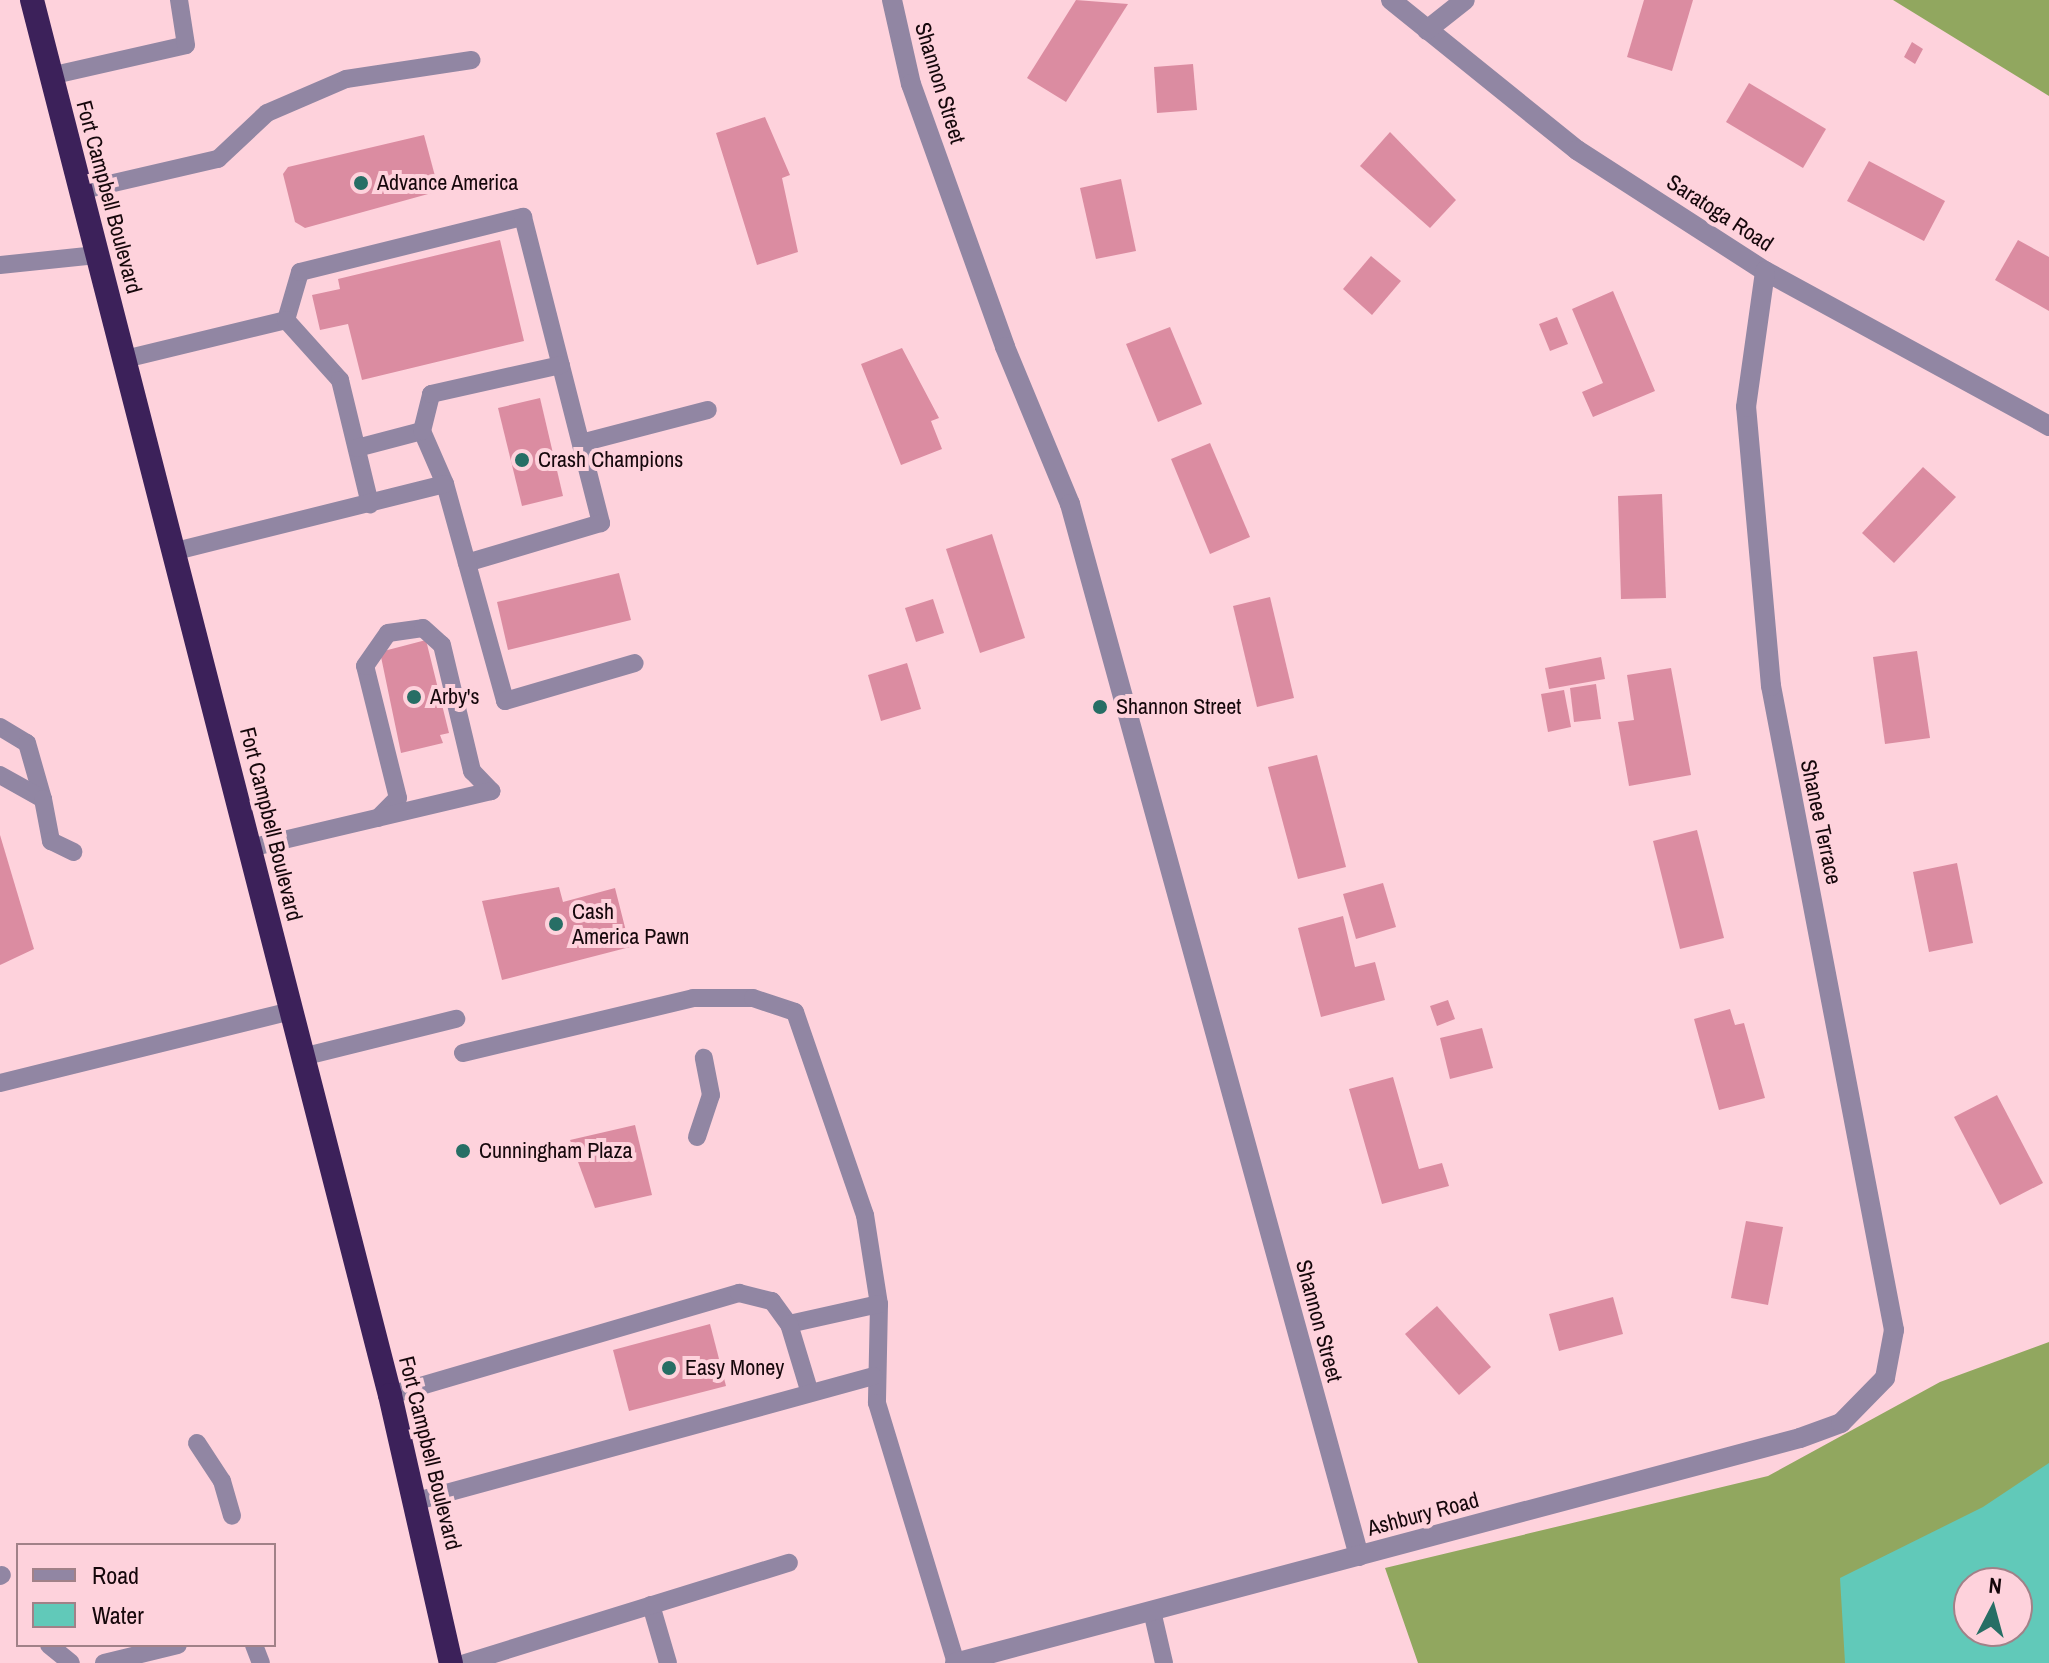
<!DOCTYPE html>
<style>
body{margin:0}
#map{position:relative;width:2049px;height:1663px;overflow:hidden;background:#fed2dc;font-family:"Archivo Narrow",sans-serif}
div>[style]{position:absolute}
.forest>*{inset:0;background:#91a75f}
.water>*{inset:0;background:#61c9b9}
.building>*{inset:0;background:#db8ca1}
.lane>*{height:18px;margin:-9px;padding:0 9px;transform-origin:9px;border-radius:9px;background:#9186a3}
.street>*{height:20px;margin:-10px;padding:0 10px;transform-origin:10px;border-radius:10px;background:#9186a3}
.highway>*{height:24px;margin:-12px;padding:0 12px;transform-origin:12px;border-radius:12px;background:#3c215a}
.dots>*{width:22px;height:22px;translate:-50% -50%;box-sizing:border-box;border:4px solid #fed2dc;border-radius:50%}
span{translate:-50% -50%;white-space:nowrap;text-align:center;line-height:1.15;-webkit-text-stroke:8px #fed2dc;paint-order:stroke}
.street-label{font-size:22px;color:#15070b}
.poi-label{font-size:22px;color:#15070b}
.left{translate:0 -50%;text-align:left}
.legend{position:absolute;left:16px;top:1543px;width:260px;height:104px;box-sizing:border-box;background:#fed2dc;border:2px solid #a18188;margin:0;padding:10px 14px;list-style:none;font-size:24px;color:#15070b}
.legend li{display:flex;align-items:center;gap:16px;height:40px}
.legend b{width:40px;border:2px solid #a18188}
.north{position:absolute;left:1953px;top:1567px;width:80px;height:80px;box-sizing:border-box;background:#fed2dc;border:2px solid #a18188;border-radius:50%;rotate:6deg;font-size:22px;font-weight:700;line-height:32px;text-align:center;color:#15070b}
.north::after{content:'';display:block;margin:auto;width:28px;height:36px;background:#276e65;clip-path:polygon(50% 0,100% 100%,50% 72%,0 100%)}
</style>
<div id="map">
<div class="forest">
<div style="clip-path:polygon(1893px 0,2049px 0,2049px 96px)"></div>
<div style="clip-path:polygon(evenodd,2049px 1342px,2049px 1663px,1418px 1663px,1385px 1568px,1768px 1476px,1940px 1382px,2049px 1342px,1969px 1583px,2017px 1583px,2017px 1631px,1969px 1631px,1969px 1583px)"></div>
</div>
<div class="water">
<div style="clip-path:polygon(evenodd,2049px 1463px,2049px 1663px,1845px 1663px,1840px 1578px,1983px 1507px,2049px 1463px,1969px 1583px,2017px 1583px,2017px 1631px,1969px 1631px,1969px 1583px)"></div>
</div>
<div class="building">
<div style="clip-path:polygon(1076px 0,1128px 4px,1066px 102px,1027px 78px)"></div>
<div style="clip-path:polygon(1644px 0,1693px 0,1672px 71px,1627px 57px)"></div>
<div style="clip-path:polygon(1912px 42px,1923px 49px,1915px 64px,1904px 57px)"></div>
<div style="clip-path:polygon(1193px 64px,1197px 110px,1157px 113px,1154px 67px)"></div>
<div style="clip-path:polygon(1749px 83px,1826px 129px,1803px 168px,1726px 122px)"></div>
<div style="clip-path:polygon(765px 117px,790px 175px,782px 178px,798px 252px,757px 265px,716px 133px)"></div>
<div style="clip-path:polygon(1390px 132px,1456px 200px,1430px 228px,1360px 166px)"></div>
<div style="clip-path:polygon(424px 135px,439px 191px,305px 228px,295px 222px,283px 174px,288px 167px)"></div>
<div style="clip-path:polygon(1869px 161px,1945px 201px,1924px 241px,1847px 201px)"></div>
<div style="clip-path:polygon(1121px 179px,1136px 251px,1096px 259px,1080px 188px)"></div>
<div style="clip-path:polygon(500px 240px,524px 341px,362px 380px,348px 324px,320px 330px,312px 295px,340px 289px,338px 279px)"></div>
<div style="clip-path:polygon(2018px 240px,2049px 257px,2049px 311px,1995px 280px)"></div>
<div style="clip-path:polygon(1371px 256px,1401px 281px,1372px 315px,1343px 289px)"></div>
<div style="clip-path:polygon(1613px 291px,1655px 391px,1593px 417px,1582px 392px,1603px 383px,1572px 309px)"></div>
<div style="clip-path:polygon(1557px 317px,1568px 344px,1550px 351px,1539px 324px)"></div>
<div style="clip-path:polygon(1170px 327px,1202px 404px,1158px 422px,1126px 344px)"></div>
<div style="clip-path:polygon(902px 348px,939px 418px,931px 421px,942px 449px,901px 465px,861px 364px)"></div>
<div style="clip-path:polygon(540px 398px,563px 496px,522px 506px,498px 408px)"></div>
<div style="clip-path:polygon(1210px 443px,1250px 537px,1210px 554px,1171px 459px)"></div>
<div style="clip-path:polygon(1923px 467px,1956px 497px,1894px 563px,1862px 533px)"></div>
<div style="clip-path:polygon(1662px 494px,1666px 598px,1621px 599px,1618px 496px)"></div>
<div style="clip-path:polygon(992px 534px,1025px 638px,980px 653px,946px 549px)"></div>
<div style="clip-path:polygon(619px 573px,631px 620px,508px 650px,497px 602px)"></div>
<div style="clip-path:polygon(1270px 597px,1294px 698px,1257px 707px,1233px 606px)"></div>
<div style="clip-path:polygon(933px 599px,944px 633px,916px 642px,905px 608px)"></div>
<div style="clip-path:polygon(426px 640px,449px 733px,440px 735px,443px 743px,401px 753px,380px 652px)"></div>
<div style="clip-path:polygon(1917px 651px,1930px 738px,1885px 744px,1873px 657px)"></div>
<div style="clip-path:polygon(1601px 657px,1605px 679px,1549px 689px,1545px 668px)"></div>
<div style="clip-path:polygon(907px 663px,921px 709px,881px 721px,868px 675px)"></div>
<div style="clip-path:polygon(1671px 668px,1691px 775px,1629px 786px,1618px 722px,1634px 720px,1627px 675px)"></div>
<div style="clip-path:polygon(1596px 684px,1601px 719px,1574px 722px,1570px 688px)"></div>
<div style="clip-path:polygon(1564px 690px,1571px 727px,1548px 732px,1541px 694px)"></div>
<div style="clip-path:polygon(1317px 755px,1346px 867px,1298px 879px,1268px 767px)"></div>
<div style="clip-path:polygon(1697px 830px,1724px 938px,1680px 949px,1653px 841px)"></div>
<div style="clip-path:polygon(0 835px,34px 949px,0 965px)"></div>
<div style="clip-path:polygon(1957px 863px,1973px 943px,1929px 952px,1913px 872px)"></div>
<div style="clip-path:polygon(1383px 883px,1396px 927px,1356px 939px,1343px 894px)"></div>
<div style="clip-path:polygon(559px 887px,563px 902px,615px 888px,630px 947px,502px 980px,482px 901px)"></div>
<div style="clip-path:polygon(1343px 916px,1355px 967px,1375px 962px,1385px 1000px,1321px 1017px,1298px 928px)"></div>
<div style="clip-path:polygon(1448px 1000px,1455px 1019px,1437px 1026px,1430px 1006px)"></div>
<div style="clip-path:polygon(1730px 1009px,1735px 1025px,1744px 1023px,1765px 1098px,1719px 1110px,1694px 1019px)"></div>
<div style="clip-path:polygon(1482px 1028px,1493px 1068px,1450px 1079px,1440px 1038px)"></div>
<div style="clip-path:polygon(1393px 1077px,1419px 1169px,1442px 1163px,1449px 1186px,1382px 1204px,1349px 1089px)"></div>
<div style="clip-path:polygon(1997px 1095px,2043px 1183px,2000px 1205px,1954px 1117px)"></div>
<div style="clip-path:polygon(635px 1125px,652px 1195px,595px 1208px,570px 1140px)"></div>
<div style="clip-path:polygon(1746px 1221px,1783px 1227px,1768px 1305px,1731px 1298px)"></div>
<div style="clip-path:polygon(1613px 1297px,1623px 1334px,1559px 1351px,1549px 1314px)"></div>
<div style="clip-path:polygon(1437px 1306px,1491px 1367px,1459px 1395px,1405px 1334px)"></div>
<div style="clip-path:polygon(710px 1324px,726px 1386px,629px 1411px,613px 1350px)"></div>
</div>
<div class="lane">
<div style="left:50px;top:76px;width:139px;rotate:-12.8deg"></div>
<div style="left:186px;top:45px;width:46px;rotate:-98.8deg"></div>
<div style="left:79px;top:191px;width:143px;rotate:-13deg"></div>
<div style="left:218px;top:159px;width:67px;rotate:-43.2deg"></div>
<div style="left:267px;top:113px;width:86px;rotate:-23.3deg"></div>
<div style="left:346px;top:79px;width:127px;rotate:-8.6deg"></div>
<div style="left:0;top:265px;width:97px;rotate:-5.9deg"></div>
<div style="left:286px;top:320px;width:50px;rotate:-73.7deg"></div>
<div style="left:300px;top:272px;width:230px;rotate:-13.9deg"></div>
<div style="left:523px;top:217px;width:316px;rotate:75.7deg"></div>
<div style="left:601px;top:523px;width:140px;rotate:163.4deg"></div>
<div style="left:125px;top:359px;width:166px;rotate:-13.6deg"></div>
<div style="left:286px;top:320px;width:81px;rotate:48deg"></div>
<div style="left:340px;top:380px;width:128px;rotate:76.4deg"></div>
<div style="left:422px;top:431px;width:58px;rotate:66.5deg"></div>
<div style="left:445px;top:484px;width:225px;rotate:74.5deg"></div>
<div style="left:505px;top:701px;width:135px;rotate:-16.3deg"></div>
<div style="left:581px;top:443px;width:131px;rotate:-14.6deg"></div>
<div style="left:357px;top:448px;width:67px;rotate:-14.7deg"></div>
<div style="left:422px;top:431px;width:38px;rotate:-76deg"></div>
<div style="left:431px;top:394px;width:133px;rotate:-12.6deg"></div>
<div style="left:176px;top:551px;width:277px;rotate:-14deg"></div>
<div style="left:0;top:727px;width:31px;rotate:31deg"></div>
<div style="left:27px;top:743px;width:58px;rotate:74.1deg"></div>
<div style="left:0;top:775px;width:49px;rotate:29.2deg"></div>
<div style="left:43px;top:799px;width:43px;rotate:79.2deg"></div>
<div style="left:51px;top:841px;width:25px;rotate:26deg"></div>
<div style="left:378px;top:818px;width:28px;rotate:-45deg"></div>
<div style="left:398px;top:798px;width:136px;rotate:-104deg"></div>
<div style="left:365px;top:666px;width:40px;rotate:-55.1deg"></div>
<div style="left:388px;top:633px;width:35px;rotate:-8deg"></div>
<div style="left:423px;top:628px;width:25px;rotate:42deg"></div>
<div style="left:442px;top:645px;width:130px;rotate:76.6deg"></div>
<div style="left:472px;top:771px;width:28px;rotate:46deg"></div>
<div style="left:250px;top:848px;width:248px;rotate:-13.3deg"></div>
<div style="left:463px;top:1053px;width:236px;rotate:-13.4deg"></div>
<div style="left:693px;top:998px;width:60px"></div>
<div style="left:753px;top:998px;width:44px;rotate:18.4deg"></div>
<div style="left:795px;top:1012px;width:215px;rotate:71deg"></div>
<div style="left:865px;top:1215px;width:90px;rotate:81.1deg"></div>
<div style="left:879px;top:1304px;width:99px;rotate:91.2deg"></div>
<div style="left:877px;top:1403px;width:272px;rotate:73.1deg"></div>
<div style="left:302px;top:1057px;width:159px;rotate:-13.9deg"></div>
<div style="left:0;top:1083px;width:300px;rotate:-13.9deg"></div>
<div style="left:697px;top:1137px;width:44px;rotate:-71.6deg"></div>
<div style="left:711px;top:1095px;width:38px;rotate:-101deg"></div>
<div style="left:789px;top:1324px;width:92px;rotate:-12.5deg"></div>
<div style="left:390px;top:1395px;width:364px;rotate:-16.3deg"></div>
<div style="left:739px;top:1293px;width:34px;rotate:14deg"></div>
<div style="left:772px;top:1301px;width:29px;rotate:54deg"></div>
<div style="left:789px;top:1324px;width:69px;rotate:73.1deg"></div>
<div style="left:197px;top:1443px;width:45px;rotate:56.7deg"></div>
<div style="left:222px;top:1481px;width:36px;rotate:74deg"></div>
<div style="left:417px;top:1501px;width:473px;rotate:-15.3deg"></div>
<div style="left:0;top:1576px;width:2px;rotate:-27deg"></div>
<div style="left:651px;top:1605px;width:60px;rotate:73.7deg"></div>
<div style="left:1152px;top:1611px;width:53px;rotate:77deg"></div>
<div style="left:49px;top:1645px;width:28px;rotate:39deg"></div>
<div style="left:254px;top:1645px;width:19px;rotate:69deg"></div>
<div style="left:104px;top:1663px;width:76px;rotate:-13.7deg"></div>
<div style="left:465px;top:1663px;width:339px;rotate:-17.2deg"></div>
</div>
<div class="street">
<div style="left:892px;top:0;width:86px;rotate:77.3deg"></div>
<div style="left:911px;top:84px;width:279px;rotate:70.3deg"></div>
<div style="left:1005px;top:347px;width:170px;rotate:67.5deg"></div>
<div style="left:1070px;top:504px;width:1091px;rotate:74.64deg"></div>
<div style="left:1391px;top:0;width:239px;rotate:38.9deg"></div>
<div style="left:1577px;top:150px;width:224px;rotate:32.8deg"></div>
<div style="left:1765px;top:271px;width:324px;rotate:28.6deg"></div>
<div style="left:1427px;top:30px;width:48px;rotate:-38.3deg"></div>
<div style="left:955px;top:1663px;width:874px;rotate:-14.91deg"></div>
<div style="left:1800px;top:1438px;width:44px;rotate:-20.1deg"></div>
<div style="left:1841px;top:1423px;width:63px;rotate:-45.6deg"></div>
<div style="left:1885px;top:1378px;width:49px;rotate:-79.4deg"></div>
<div style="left:1894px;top:1330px;width:656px;rotate:-100.81deg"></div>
<div style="left:1771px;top:686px;width:280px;rotate:-95.1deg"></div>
<div style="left:1746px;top:407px;width:137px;rotate:-82deg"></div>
</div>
<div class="highway">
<div style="left:32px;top:0;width:1440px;rotate:75.61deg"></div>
<div style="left:390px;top:1395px;width:275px;rotate:77.2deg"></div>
</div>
<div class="dots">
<div style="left:361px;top:183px;background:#276e65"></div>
<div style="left:522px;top:460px;background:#276e65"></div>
<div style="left:414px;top:697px;background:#276e65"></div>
<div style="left:1100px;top:707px;background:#276e65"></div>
<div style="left:556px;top:924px;background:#276e65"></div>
<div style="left:463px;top:1151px;background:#276e65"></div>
<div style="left:669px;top:1368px;background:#276e65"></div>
</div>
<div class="street-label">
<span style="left:940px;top:83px;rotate:73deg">Shannon Street</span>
<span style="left:109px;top:197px;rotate:75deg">Fort Campbell Boulevard</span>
<span style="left:1720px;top:213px;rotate:33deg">Saratoga Road</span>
<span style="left:1821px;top:822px;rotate:78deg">Shanee Terrace</span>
<span style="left:271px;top:824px;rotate:76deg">Fort Campbell Boulevard</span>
<span style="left:1319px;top:1321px;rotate:75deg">Shannon Street</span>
<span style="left:430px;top:1453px;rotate:76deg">Fort Campbell Boulevard</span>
<span style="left:1423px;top:1514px;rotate:-15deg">Ashbury Road</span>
</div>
<div class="poi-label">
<span class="left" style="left:377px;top:183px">Advance America</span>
<span class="left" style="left:538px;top:460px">Crash Champions</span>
<span class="left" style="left:430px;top:697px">Arby's</span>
<span class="left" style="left:1116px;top:707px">Shannon Street</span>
<span class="left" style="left:572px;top:924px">Cash<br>America Pawn</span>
<span class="left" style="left:479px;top:1151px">Cunningham Plaza</span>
<span class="left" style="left:685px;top:1368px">Easy Money</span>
</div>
<ul class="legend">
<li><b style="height:10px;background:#9186a3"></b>Road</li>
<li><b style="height:22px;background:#61c9b9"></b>Water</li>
</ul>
<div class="north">N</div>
</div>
